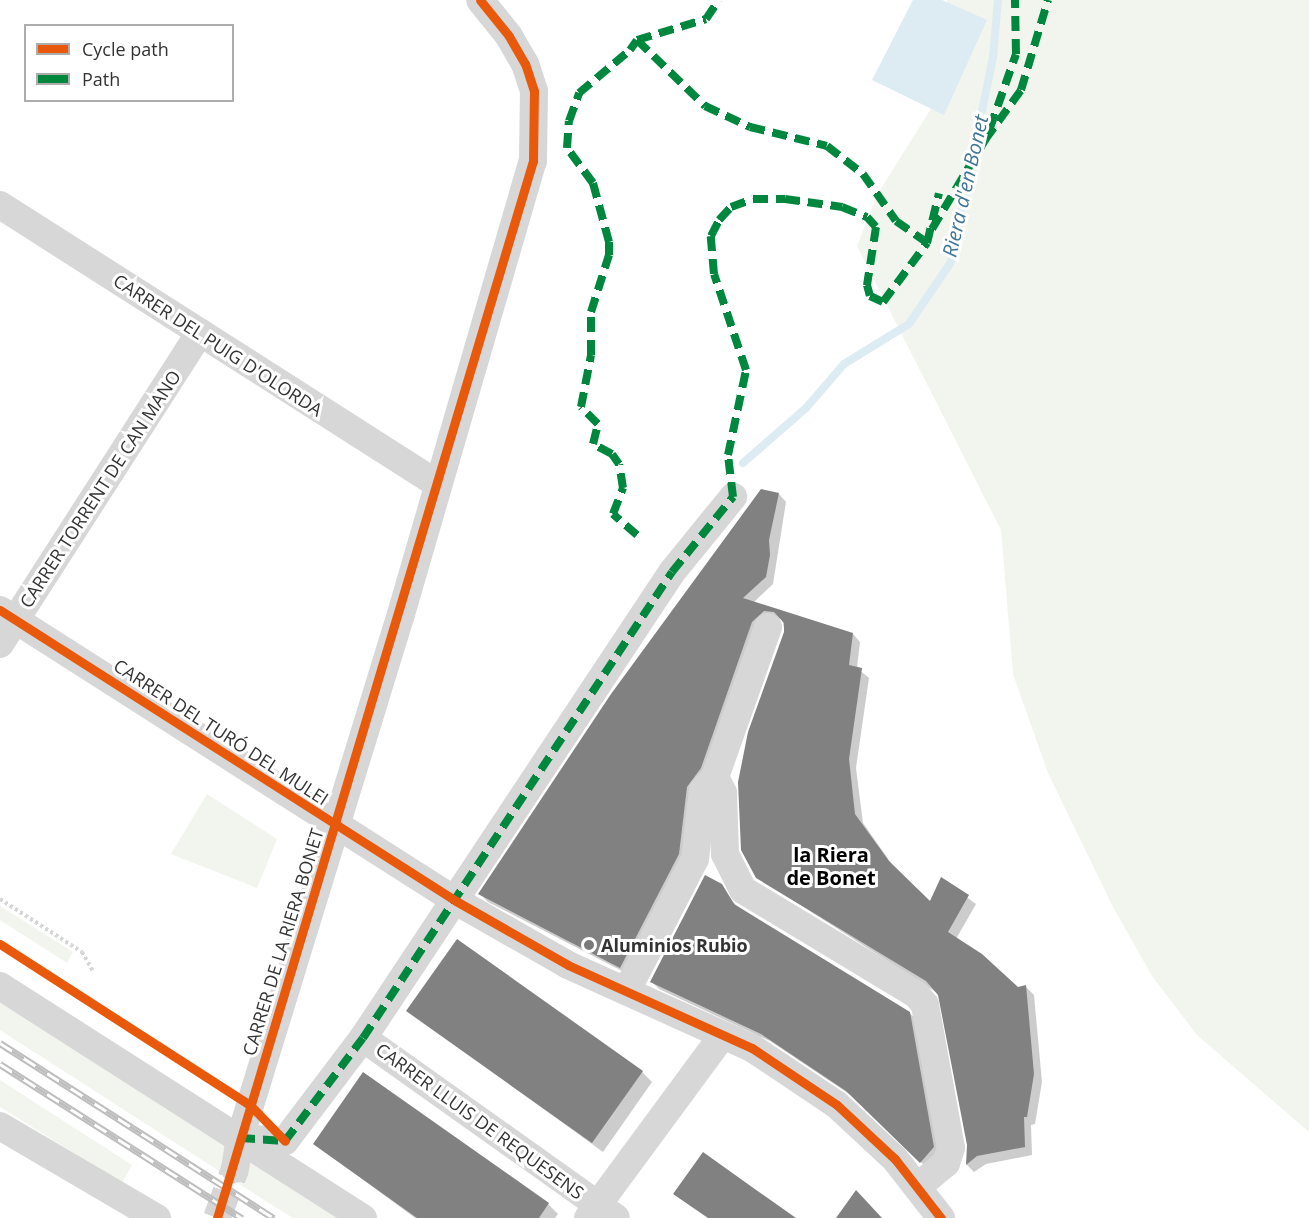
<!DOCTYPE html>
<meta charset="utf-8">
<style>
body{margin:0}
#map{position:relative;width:1309px;height:1218px;overflow:hidden;background:#fff;font-family:"Open Sans",sans-serif}
div>[style]{position:absolute}
.green>*{inset:0;background:#f1f5ed}
.water>*{inset:0;background:#ddebf3}
.shadow>*{inset:0;background:#0003}
.stream>*{height:8px;margin:-4px;padding:0 4px;transform-origin:4px;border-radius:4px;background:#ddebf3}
.building>*{inset:0;background:#818181}
.street-tunnel>*{height:28px;margin-top:-14px;transform-origin:0;background:repeating-linear-gradient(90deg,#d6d6d6 0 28px,transparent 0 42px)}
.path>*{height:4px;margin-top:-2px;transform-origin:0;background:repeating-linear-gradient(90deg,#d6d6d6 0 3px,transparent 0 6px)}
.street>*{height:28px;margin:-14px;padding:0 14px;transform-origin:14px;border-radius:14px;background:#d7d7d7}
.rail>*{height:7px;margin-top:-3.5px;transform-origin:0;background:repeating-linear-gradient(90deg,#fff 0 14px,#bebebe 0 28px);box-sizing:border-box;border-block:2px solid #bebebe}
.quiet>*{height:8px;margin-top:-4px;transform-origin:0;background:repeating-linear-gradient(90deg,#00873e 0 15px,transparent 0 23px)}
.cycleway>*{height:9px;margin:-4.5px;padding:0 4.5px;transform-origin:4.5px;border-radius:4.5px;background:#e8590c}
.dots>*{width:16px;height:16px;translate:-50% -50%;box-sizing:border-box;border:3px solid #fff;border-radius:50%}
span{translate:-50% -50%;white-space:nowrap;text-align:center;line-height:1.15;-webkit-text-stroke:6px #fff;paint-order:stroke}
.street-label{font-size:18px;color:#333}
.poi-label{font-size:18px;color:#333;font-weight:700}
.left{translate:0 -50%;text-align:left}
.water-label{font-size:20px;color:#3f7597;font-style:italic}
.neighbourhood-label{font-size:20px;color:#000;font-weight:700}
.legend{position:absolute;left:24px;top:24px;width:210px;height:78px;box-sizing:border-box;background:#fff;border:2px solid #adadad;margin:0;padding:8px 10px;list-style:none;font-size:18px;color:#333}
.legend li{display:flex;align-items:center;gap:12px;height:30px}
.legend b{width:30px;border:2px solid #adadad}
</style>
<div id="map">
<div class="green">
<div style="clip-path:polygon(947px 0,1309px 0,1309px 1132px,1197px 1035px,1152px 976px,1113px 907px,1048px 773px,1013px 674px,1001px 530px,857px 246px,877px 195px,937px 99px)"></div>
<div style="clip-path:polygon(207px 794px,277px 839px,257px 888px,171px 854px)"></div>
<div style="clip-path:polygon(0 906px,73px 952px,67px 963px,0 920px)"></div>
<div style="clip-path:polygon(0 1001px,345px 1218px,293px 1218px,264px 1200px,0 1030px)"></div>
<div style="clip-path:polygon(0 1080px,132px 1165px,122px 1183px,0 1107px)"></div>
</div>
<div class="water">
<div style="clip-path:polygon(913px 0,942px 0,987px 20px,944px 115px,872px 80px)"></div>
</div>
<div class="shadow">
<div style="clip-path:polygon(779px 494px,786px 502px,773px 584px,753px 603px,853px 634px,860px 642px,857px 668px,869px 678px,856px 768px,863px 823px,896px 870px,930px 903px,942px 879px,976px 904px,956px 939px,1018px 988px,1026px 987px,1034px 995px,1042px 1082px,1035px 1124px,1031px 1125px,1032px 1155px,986px 1164px,974px 1172px,967px 1165px,969px 1145px,939px 994px,757px 877px,785px 633px,782px 619px,773px 618px,686px 862px,628px 974px,488px 902px,480px 894px)"></div>
<div style="clip-path:polygon(721px 885px,738px 908px,913px 1016px,940px 1155px,928px 1169px,855px 1098px,770px 1041px,659px 989px,652px 982px)"></div>
<div style="clip-path:polygon(408px 1011px,642px 1072px,652px 1082px,603px 1152px)"></div>
<div style="clip-path:polygon(315px 1144px,548px 1204px,558px 1214px,555px 1218px,415px 1218px)"></div>
</div>
<div class="stream">
<div style="left:743px;top:463px;width:84px;rotate:-41.1deg"></div>
<div style="left:806px;top:408px;width:58px;rotate:-49.2deg"></div>
<div style="left:844px;top:364px;width:76px;rotate:-31.6deg"></div>
<div style="left:909px;top:324px;width:75px;rotate:-55.9deg"></div>
<div style="left:951px;top:262px;width:208px;rotate:-78.4deg"></div>
<div style="left:993px;top:58px;width:58px;rotate:-85.1deg"></div>
</div>
<div class="building">
<div style="clip-path:polygon(761px 489px,779px 493px,769px 540px,770px 555px,766px 577px,743px 598px,853px 633px,849px 665px,862px 668px,849px 759px,855px 814px,889px 861px,930px 901px,941px 877px,969px 895px,948px 932px,982px 954px,1018px 987px,1026px 985px,1034px 1074px,1027px 1117px,1024px 1117px,1025px 1147px,977px 1156px,966px 1165px,967px 1145px,938px 995px,926px 981px,756px 878px,741px 850px,738px 782px,748px 732px,784px 632px,784px 623px,774px 612px,764px 611px,752px 622px,701px 768px,687px 787px,679px 854px,620px 968px,478px 894px,611px 694px)"></div>
<div style="clip-path:polygon(705px 875px,722px 884px,734px 904px,910px 1012px,934px 1147px,920px 1163px,846px 1091px,761px 1034px,650px 982px)"></div>
<div style="clip-path:polygon(457px 939px,643px 1071px,592px 1143px,406px 1011px)"></div>
<div style="clip-path:polygon(363px 1072px,549px 1203px,539px 1218px,417px 1218px,313px 1144px)"></div>
<div style="clip-path:polygon(703px 1152px,752px 1187px,796px 1218px,708px 1218px,673px 1194px)"></div>
<div style="clip-path:polygon(856px 1190px,882px 1218px,836px 1218px)"></div>
</div>
<div class="street-tunnel">
<div style="left:217px;top:1218px;width:52px;rotate:-69.8deg"></div>
</div>
<div class="path">
<div style="left:0;top:899px;width:98px;rotate:32.9deg"></div>
<div style="left:82px;top:952px;width:22px;rotate:60deg"></div>
</div>
<div class="street">
<div style="left:0;top:205px;width:517px;rotate:32.52deg"></div>
<div style="left:0;top:610px;width:541px;rotate:32.54deg"></div>
<div style="left:456px;top:901px;width:129px;rotate:29.7deg"></div>
<div style="left:568px;top:965px;width:202px;rotate:24.3deg"></div>
<div style="left:752px;top:1048px;width:102px;rotate:33.8deg"></div>
<div style="left:837px;top:1105px;width:79px;rotate:43deg"></div>
<div style="left:895px;top:1159px;width:75px;rotate:52.1deg"></div>
<div style="left:0;top:644px;width:370px;rotate:-57.3deg"></div>
<div style="left:715px;top:777px;width:18px;rotate:63deg"></div>
<div style="left:723px;top:793px;width:61px;rotate:88.1deg"></div>
<div style="left:725px;top:854px;width:40px;rotate:63.4deg"></div>
<div style="left:743px;top:890px;width:203px;rotate:31.1deg"></div>
<div style="left:917px;top:995px;width:13px;rotate:51deg"></div>
<div style="left:925px;top:1005px;width:145px;rotate:79.7deg"></div>
<div style="left:951px;top:1148px;width:16px;rotate:108deg"></div>
<div style="left:946px;top:1163px;width:35px;rotate:140deg"></div>
<div style="left:0;top:986px;width:431px;rotate:32.6deg"></div>
<div style="left:627px;top:990px;width:148px;rotate:-62.6deg"></div>
<div style="left:695px;top:859px;width:69px;rotate:-83.4deg"></div>
<div style="left:703px;top:790px;width:18px;rotate:-47deg"></div>
<div style="left:715px;top:777px;width:159px;rotate:-70.5deg"></div>
<div style="left:363px;top:1038px;width:310px;rotate:35.4deg"></div>
<div style="left:0;top:1126px;width:182px;rotate:30.4deg"></div>
<div style="left:240px;top:1138px;width:45px;rotate:3.8deg"></div>
<div style="left:285px;top:1141px;width:129px;rotate:-52.9deg"></div>
<div style="left:363px;top:1038px;width:559px;rotate:-56.45deg"></div>
<div style="left:672px;top:572px;width:97px;rotate:-50.9deg"></div>
<div style="left:235px;top:1169px;width:31px;rotate:-81deg"></div>
<div style="left:240px;top:1138px;width:548px;rotate:-72.92deg"></div>
<div style="left:401px;top:614px;width:472px;rotate:-73.8deg"></div>
<div style="left:533px;top:161px;width:70px;rotate:-89.2deg"></div>
<div style="left:534px;top:91px;width:28px;rotate:-108deg"></div>
<div style="left:525px;top:64px;width:32px;rotate:-120deg"></div>
<div style="left:509px;top:36px;width:46px;rotate:-128.9deg"></div>
<div style="left:588px;top:1218px;width:227px;rotate:-53.6deg"></div>
</div>
<div class="rail">
<div style="left:0;top:1043px;width:325px;rotate:32.6deg"></div>
<div style="left:0;top:1064px;width:287px;rotate:32.5deg"></div>
</div>
<div class="quiet">
<div style="left:637px;top:40px;width:95px;rotate:44.1deg"></div>
<div style="left:705px;top:106px;width:50px;rotate:25deg"></div>
<div style="left:750px;top:127px;width:79px;rotate:13.9deg"></div>
<div style="left:827px;top:146px;width:46px;rotate:37.9deg"></div>
<div style="left:863px;top:174px;width:57px;rotate:54.9deg"></div>
<div style="left:896px;top:221px;width:38px;rotate:35deg"></div>
<div style="left:990px;top:128px;width:78px;rotate:-70.6deg"></div>
<div style="left:1016px;top:54px;width:54px;rotate:-91.1deg"></div>
<div style="left:932px;top:229px;width:104px;rotate:-59.2deg"></div>
<div style="left:985px;top:140px;width:62px;rotate:-54.2deg"></div>
<div style="left:1021px;top:90px;width:94px;rotate:-73.3deg"></div>
<div style="left:637px;top:535px;width:32px;rotate:-139deg"></div>
<div style="left:613px;top:514px;width:28px;rotate:-69deg"></div>
<div style="left:623px;top:488px;width:24px;rotate:-99deg"></div>
<div style="left:619px;top:464px;width:12px;rotate:-125deg"></div>
<div style="left:612px;top:454px;width:21px;rotate:-152deg"></div>
<div style="left:593px;top:444px;width:21px;rotate:-76deg"></div>
<div style="left:598px;top:424px;width:24px;rotate:-135deg"></div>
<div style="left:581px;top:407px;width:53px;rotate:-79.1deg"></div>
<div style="left:591px;top:355px;width:43px;rotate:-90deg"></div>
<div style="left:591px;top:312px;width:60px;rotate:-72.5deg"></div>
<div style="left:609px;top:255px;width:13px;rotate:-90deg"></div>
<div style="left:609px;top:242px;width:61px;rotate:-105.2deg"></div>
<div style="left:593px;top:183px;width:44px;rotate:-126.6deg"></div>
<div style="left:567px;top:148px;width:27px;rotate:-86deg"></div>
<div style="left:569px;top:121px;width:30px;rotate:-70deg"></div>
<div style="left:579px;top:93px;width:67px;rotate:-40.1deg"></div>
<div style="left:630px;top:50px;width:12px;rotate:-55deg"></div>
<div style="left:637px;top:40px;width:72px;rotate:-16.9deg"></div>
<div style="left:706px;top:19px;width:23px;rotate:-56deg"></div>
<div style="left:240px;top:1138px;width:45px;rotate:3.8deg"></div>
<div style="left:285px;top:1141px;width:129px;rotate:-52.9deg"></div>
<div style="left:363px;top:1038px;width:559px;rotate:-56.45deg"></div>
<div style="left:672px;top:572px;width:97px;rotate:-50.9deg"></div>
<div style="left:733px;top:497px;width:42px;rotate:-96.8deg"></div>
<div style="left:728px;top:455px;width:87px;rotate:-78deg"></div>
<div style="left:746px;top:370px;width:101px;rotate:-108.4deg"></div>
<div style="left:714px;top:274px;width:38px;rotate:-95deg"></div>
<div style="left:711px;top:236px;width:18px;rotate:-63deg"></div>
<div style="left:719px;top:220px;width:18px;rotate:-47deg"></div>
<div style="left:731px;top:207px;width:23px;rotate:-20deg"></div>
<div style="left:753px;top:199px;width:32px"></div>
<div style="left:785px;top:199px;width:58px;rotate:8deg"></div>
<div style="left:842px;top:207px;width:27px;rotate:22deg"></div>
<div style="left:867px;top:217px;width:13px;rotate:48deg"></div>
<div style="left:876px;top:227px;width:59px;rotate:98.8deg"></div>
<div style="left:867px;top:285px;width:11px;rotate:75deg"></div>
<div style="left:870px;top:296px;width:14px;rotate:25deg"></div>
<div style="left:883px;top:302px;width:74px;rotate:-53.3deg"></div>
<div style="left:927px;top:243px;width:51px;rotate:-76.5deg"></div>
</div>
<div class="cycleway">
<div style="left:0;top:610px;width:541px;rotate:32.54deg"></div>
<div style="left:456px;top:901px;width:129px;rotate:29.7deg"></div>
<div style="left:568px;top:965px;width:202px;rotate:24.3deg"></div>
<div style="left:752px;top:1048px;width:102px;rotate:33.8deg"></div>
<div style="left:837px;top:1105px;width:79px;rotate:43deg"></div>
<div style="left:895px;top:1159px;width:75px;rotate:52.1deg"></div>
<div style="left:0;top:944px;width:297px;rotate:32.8deg"></div>
<div style="left:250px;top:1105px;width:50px;rotate:45.8deg"></div>
<div style="left:217px;top:1218px;width:1103px;rotate:-73.36deg"></div>
<div style="left:533px;top:161px;width:70px;rotate:-89.2deg"></div>
<div style="left:534px;top:91px;width:28px;rotate:-108deg"></div>
<div style="left:525px;top:64px;width:32px;rotate:-120deg"></div>
<div style="left:509px;top:36px;width:46px;rotate:-128.9deg"></div>
</div>
<div class="dots">
<div style="left:589px;top:945px;background:#7a7a7a"></div>
</div>
<div class="street-label">
<span style="left:218px;top:345px;rotate:33deg">CARRER DEL PUIG D'OLORDA</span>
<span style="left:100px;top:489px;rotate:-57deg">CARRER TORRENT DE CAN MANO</span>
<span style="left:221px;top:732px;rotate:33deg">CARRER DEL TURÓ DEL MULEI</span>
<span style="left:283px;top:942px;rotate:-73deg">CARRER DE LA RIERA BONET</span>
<span style="left:480px;top:1121px;rotate:36deg">CARRER LLUIS DE REQUESENS</span>
</div>
<div class="poi-label">
<span class="left" style="left:601px;top:945px">Aluminios Rubio</span>
</div>
<div class="water-label">
<span style="left:965px;top:186px;rotate:-77deg">Riera d'en Bonet</span>
</div>
<div class="neighbourhood-label">
<span style="left:831px;top:866px">la Riera<br>de Bonet</span>
</div>
<ul class="legend">
<li><b style="height:8px;background:#e8590c"></b>Cycle path</li>
<li><b style="height:8px;background:#00873e"></b>Path</li>
</ul>
</div>
